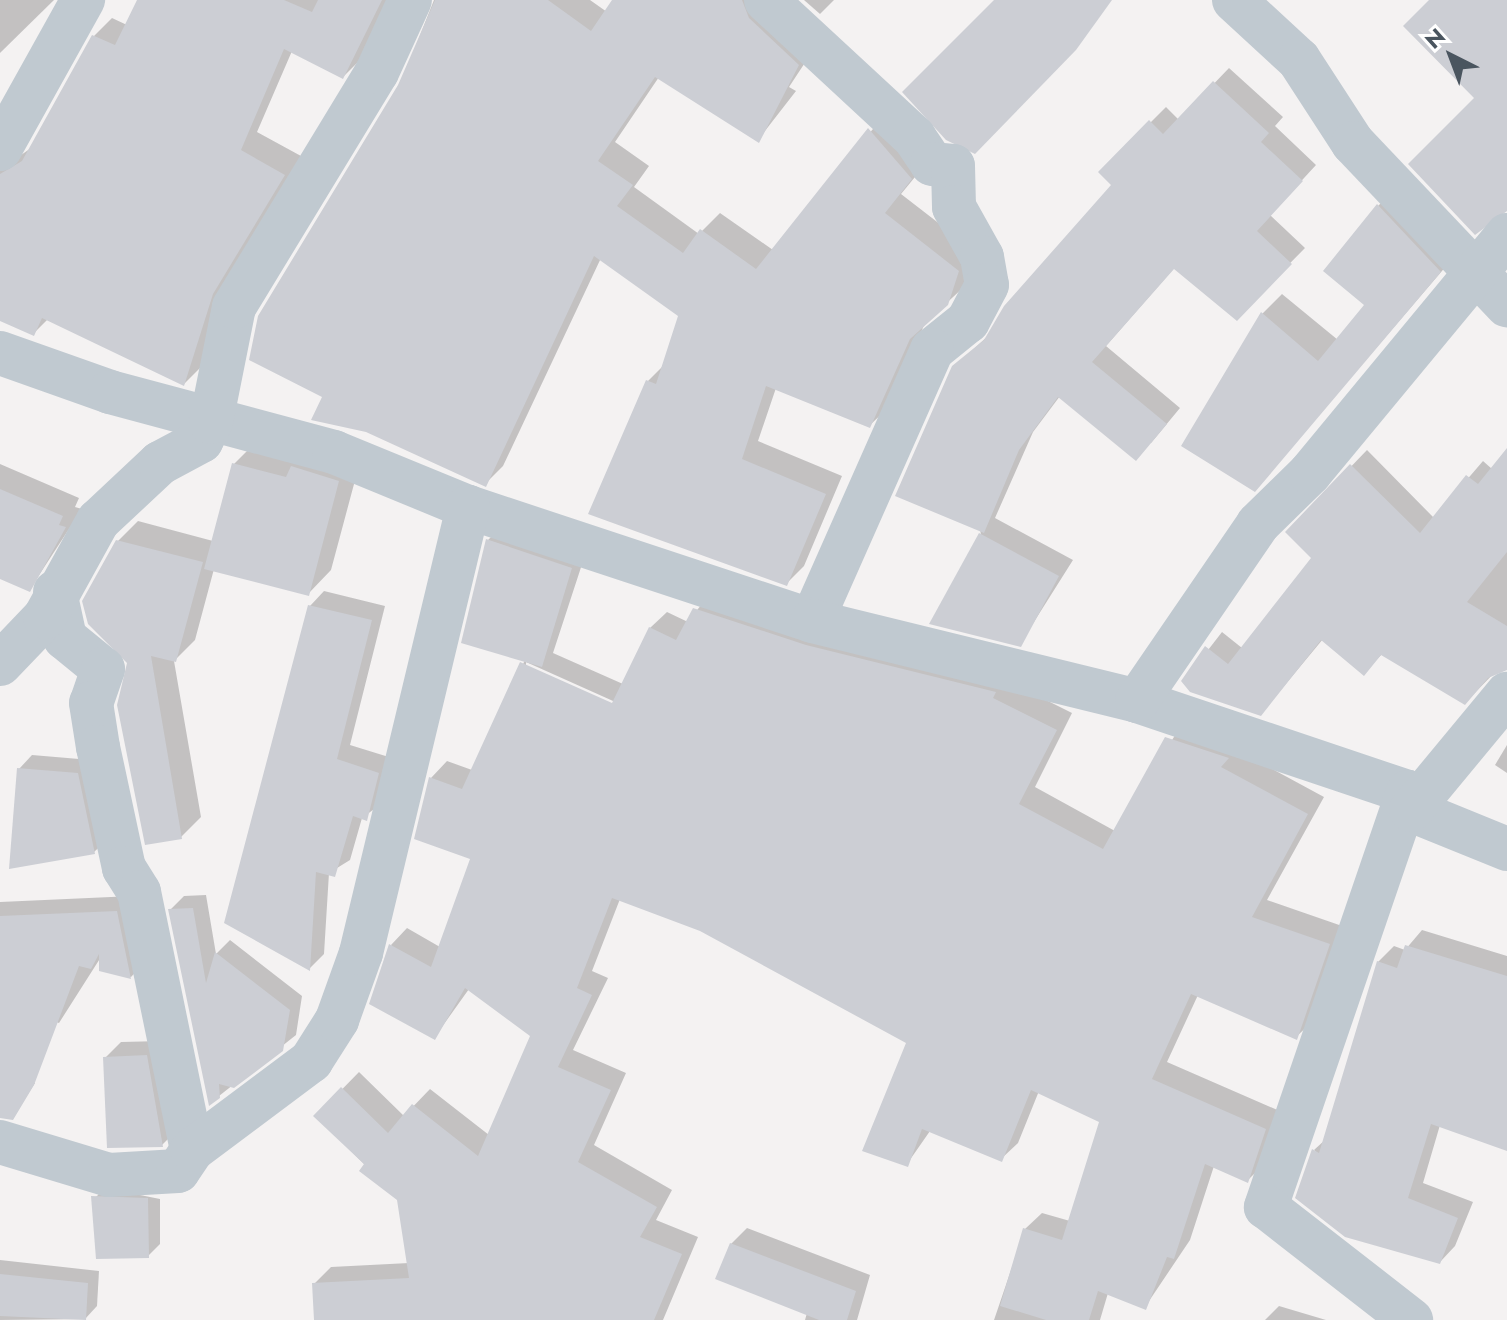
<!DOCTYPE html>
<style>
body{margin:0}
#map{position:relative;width:1507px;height:1320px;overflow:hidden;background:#f4f2f2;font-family:Jost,sans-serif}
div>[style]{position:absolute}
.shadow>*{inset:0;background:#0003}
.building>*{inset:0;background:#ccced4}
.minor>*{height:44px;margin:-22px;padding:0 22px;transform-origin:22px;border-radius:22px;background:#c0c9d0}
span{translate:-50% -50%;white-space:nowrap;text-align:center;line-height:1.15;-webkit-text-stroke:6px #fff;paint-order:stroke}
.north{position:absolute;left:1411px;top:16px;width:80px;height:80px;-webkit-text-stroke:6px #fff;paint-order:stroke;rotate:318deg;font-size:22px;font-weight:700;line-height:32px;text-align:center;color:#4a555f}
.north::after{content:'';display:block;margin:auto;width:28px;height:36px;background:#4a555f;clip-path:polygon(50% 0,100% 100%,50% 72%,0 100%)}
</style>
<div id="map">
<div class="shadow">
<div style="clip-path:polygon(0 0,54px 0,0 53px)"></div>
<div style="clip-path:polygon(139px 0,390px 0,361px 59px,343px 77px,292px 51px,257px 132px,301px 156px,202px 366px,184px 384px,48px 319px,34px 333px,0 319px,0 170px,31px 148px,94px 36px,112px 18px,127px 25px)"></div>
<div style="clip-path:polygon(434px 0,590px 0,607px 12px,615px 0,766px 0,816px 46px,789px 87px,796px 91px,758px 140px,659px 77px,615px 142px,649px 166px,634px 187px,699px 234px,720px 213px,773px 250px,887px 112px,929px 160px,901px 194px,976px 252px,966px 285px,925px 323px,888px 408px,870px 425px,776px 388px,758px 441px,842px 476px,804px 566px,786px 584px,648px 381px,665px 364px,681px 315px,601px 258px,503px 466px,485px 484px,324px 396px,400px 86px)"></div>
<div style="clip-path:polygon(804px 0,834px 0,820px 14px)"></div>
<div style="clip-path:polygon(1229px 68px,1283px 117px,1275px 126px,1316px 165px,1270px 215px,1305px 248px,1236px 318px,1175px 267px,1106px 346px,1180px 408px,1151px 443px,1060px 396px,1033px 432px,995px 518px,1073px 560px,1020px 644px,981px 535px,954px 367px,989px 335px,1114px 185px,1101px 172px,1166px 107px,1179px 120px)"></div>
<div style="clip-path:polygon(1398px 186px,1460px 250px,1255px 489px,1262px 314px,1282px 294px,1338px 340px,1367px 305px,1378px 206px)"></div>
<div style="clip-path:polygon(257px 441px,361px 458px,331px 570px,308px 594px,214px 569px,195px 640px,174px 661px,201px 817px,181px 837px,129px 663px,118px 541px,138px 521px,213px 541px,234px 464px)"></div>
<div style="clip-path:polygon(1367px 450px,1434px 518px,1483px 461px,1492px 469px,1507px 453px,1507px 670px,1498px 669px,1465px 703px,1383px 653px,1364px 673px,1323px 639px,1261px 714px,1184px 681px,1222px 632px,1242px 648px,1314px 557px,1288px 532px)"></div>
<div style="clip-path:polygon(0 464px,79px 498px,75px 507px,82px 509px,30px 589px,0 577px)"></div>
<div style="clip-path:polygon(evenodd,503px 525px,586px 552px,553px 653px,623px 684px,650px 628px,667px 612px,688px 622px,711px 592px,1008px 681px,1072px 713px,1035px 787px,1115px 831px,1184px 721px,1324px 797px,1267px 900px,1345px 927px,1313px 1021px,1296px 1037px,1198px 995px,1167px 1062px,1282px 1112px,1264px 1164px,1247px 1181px,1214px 1166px,1190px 1240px,1145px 1307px,1108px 1293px,1100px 1320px,994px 1320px,1025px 1229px,1042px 1213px,1070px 1221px,1102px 1121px,1039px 1091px,1018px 1143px,1001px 1159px,930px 1131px,907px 1164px,909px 1042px,701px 929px,620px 899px,592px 971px,608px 978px,573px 1050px,626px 1073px,594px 1145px,672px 1190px,656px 1220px,698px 1237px,663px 1320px,316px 1320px,314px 1284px,331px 1267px,409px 1263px,399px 1199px,316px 1116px,359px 1072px,404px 1116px,430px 1089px,489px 1135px,532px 1036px,469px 989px,434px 1038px,391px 945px,407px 928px,440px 947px,473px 858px,431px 778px,447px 761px,472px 770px,525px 660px,488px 540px,503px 525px,526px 662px,622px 705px,620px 709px,526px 667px,526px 662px)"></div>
<div style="clip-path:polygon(324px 591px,385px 606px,350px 745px,392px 758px,381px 804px,362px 818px,350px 860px,329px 873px,324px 954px,310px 968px,310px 606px)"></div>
<div style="clip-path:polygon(1507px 745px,1507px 773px,1495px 765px)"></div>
<div style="clip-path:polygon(32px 755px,91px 760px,108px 839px,94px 852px,19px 769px)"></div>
<div style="clip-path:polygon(206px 895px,216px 954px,230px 940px,302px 996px,296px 1035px,219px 1096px,170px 910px,184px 896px)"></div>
<div style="clip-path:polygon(133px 896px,146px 961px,131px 977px,101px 970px,101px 957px,59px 1023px,0 1002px,0 902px)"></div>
<div style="clip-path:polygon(1422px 930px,1507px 956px,1507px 1149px,1440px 1125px,1423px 1183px,1473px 1202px,1455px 1246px,1440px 1262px,1314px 1150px,1326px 1139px,1378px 962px,1394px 946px,1405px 950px)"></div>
<div style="clip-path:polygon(162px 1041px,178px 1129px,162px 1145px,105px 1058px,121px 1042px)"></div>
<div style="clip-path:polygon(0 1066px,35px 1083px,12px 1118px,0 1117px)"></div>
<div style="clip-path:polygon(105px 1188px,160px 1199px,160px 1244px,148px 1256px,93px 1200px)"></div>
<div style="clip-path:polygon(747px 1228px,870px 1275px,857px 1320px,805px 1320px,807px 1313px,731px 1244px)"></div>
<div style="clip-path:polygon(0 1260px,99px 1271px,97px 1306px,85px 1319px,0 1320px)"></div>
<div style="clip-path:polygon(1279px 1306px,1326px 1320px,1265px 1320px)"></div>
</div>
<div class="building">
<div style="clip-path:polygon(137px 0,284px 0,312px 12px,318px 0,382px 0,343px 79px,284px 49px,241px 150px,285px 175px,213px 294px,184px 386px,42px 318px,34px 336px,0 321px,0 174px,22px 161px,92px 35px,115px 45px)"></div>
<div style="clip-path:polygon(435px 0,548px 0,591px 31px,612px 0,742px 0,749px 18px,799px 65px,759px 143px,655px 77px,598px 161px,633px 185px,617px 206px,683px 253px,700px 229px,756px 269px,868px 128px,912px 179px,885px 213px,959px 271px,948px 305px,910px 339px,870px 428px,766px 386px,742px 459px,826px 494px,787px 586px,588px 514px,646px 380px,656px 384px,678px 316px,594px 256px,486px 487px,366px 432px,311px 420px,322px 397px,249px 360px,258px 316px,398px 85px)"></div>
<div style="clip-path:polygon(994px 0,1112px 0,1076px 50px,975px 154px,946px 140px,902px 92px)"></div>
<div style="clip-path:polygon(1429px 0,1507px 0,1507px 211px,1475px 235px,1408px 164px,1474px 98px,1403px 26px)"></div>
<div style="clip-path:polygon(1213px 81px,1269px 133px,1261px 142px,1303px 181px,1257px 231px,1292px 264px,1237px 321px,1174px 269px,1092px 362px,1167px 424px,1136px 461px,1058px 397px,1019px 450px,984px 533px,895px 496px,952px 366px,984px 340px,1004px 306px,1111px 185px,1098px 172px,1149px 120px,1163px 134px)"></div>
<div style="clip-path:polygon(1377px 204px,1441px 272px,1255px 492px,1181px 446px,1261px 312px,1318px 361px,1364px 305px,1323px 271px)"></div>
<div style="clip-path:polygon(1507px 448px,1507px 552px,1467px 602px,1507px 626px,1507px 670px,1488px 678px,1465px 705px,1381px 655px,1364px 676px,1321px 640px,1261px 716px,1190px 692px,1181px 681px,1205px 646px,1228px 664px,1311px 558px,1285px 532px,1350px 464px,1420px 533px,1466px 475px,1478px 484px)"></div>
<div style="clip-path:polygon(232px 463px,286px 477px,291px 466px,339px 481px,309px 596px,204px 569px)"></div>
<div style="clip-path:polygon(0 489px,63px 516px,59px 525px,66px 527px,30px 592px,0 579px)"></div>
<div style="clip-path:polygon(979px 533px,1059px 576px,1021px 647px,929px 624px)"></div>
<div style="clip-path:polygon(486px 539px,572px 568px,542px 667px,461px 643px)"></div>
<div style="clip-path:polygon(116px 540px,203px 562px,176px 662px,151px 656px,182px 839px,145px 845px,117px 705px,127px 663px,88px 624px,82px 601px)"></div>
<div style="clip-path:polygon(308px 605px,372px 620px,337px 759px,379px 773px,367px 821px,353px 816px,335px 877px,316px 872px,310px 971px,224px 923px)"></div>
<div style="clip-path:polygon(693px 608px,806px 645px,996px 692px,993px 698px,1057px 730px,1019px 804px,1103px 849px,1165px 737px,1229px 758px,1221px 767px,1308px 814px,1252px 917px,1330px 944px,1297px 1040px,1191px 994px,1152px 1079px,1266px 1129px,1248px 1183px,1205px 1164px,1174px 1259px,1167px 1257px,1146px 1310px,1098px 1291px,1089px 1320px,1046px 1320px,1000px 1306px,1023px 1228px,1062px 1240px,1099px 1122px,1031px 1090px,1002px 1162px,922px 1129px,908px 1167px,862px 1151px,906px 1043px,700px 931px,612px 898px,577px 988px,592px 995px,558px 1067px,611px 1090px,578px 1162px,657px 1207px,640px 1237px,682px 1254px,654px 1320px,314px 1320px,312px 1283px,409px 1278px,397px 1200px,359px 1171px,364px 1164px,313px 1116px,341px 1087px,388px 1133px,412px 1104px,478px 1156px,530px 1036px,465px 988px,435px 1040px,369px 1004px,389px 944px,431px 967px,470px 859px,414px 839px,429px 777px,462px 789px,520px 662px,612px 703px,649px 627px,676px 640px)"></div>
<div style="clip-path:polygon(17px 768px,78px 773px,95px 854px,9px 869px)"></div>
<div style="clip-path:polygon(193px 908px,206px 983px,215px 952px,290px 1010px,283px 1051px,234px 1088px,219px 1084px,220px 1098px,209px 1106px,168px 909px)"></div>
<div style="clip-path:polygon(117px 911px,131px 979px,99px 971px,99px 954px,91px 969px,79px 966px,34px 1085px,13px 1120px,0 1118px,0 916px)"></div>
<div style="clip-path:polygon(1405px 945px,1507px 976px,1507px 1151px,1431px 1124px,1408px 1198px,1458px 1218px,1440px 1264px,1345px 1237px,1295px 1198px,1312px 1149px,1319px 1153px,1377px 961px,1397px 968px)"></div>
<div style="clip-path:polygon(147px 1055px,163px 1147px,107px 1148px,103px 1057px)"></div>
<div style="clip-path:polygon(91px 1196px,148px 1198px,149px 1258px,96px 1259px)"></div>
<div style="clip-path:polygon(730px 1243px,856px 1291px,847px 1320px,819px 1320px,715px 1279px)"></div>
<div style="clip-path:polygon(0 1274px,88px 1283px,86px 1320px,0 1316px)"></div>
</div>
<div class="minor">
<div style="left:766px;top:0;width:202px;rotate:42.8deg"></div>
<div style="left:914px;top:137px;width:32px;rotate:56deg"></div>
<div style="left:932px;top:164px;width:21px;rotate:5deg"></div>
<div style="left:953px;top:166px;width:41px;rotate:88.6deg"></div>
<div style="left:954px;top:207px;width:57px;rotate:60.8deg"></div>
<div style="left:982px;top:257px;width:28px;rotate:80deg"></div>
<div style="left:987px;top:285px;width:41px;rotate:117.8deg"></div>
<div style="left:968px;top:321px;width:46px;rotate:141.1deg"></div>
<div style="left:932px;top:350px;width:296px;rotate:113.9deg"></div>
<div style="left:1234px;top:0;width:88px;rotate:42.7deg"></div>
<div style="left:1299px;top:60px;width:99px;rotate:57deg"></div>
<div style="left:1353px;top:143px;width:224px;rotate:46.5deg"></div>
<div style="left:0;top:149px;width:171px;rotate:-60.9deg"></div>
<div style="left:0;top:353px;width:117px;rotate:19.5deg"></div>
<div style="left:110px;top:392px;width:232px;rotate:15deg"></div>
<div style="left:334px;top:452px;width:145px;rotate:22.3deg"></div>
<div style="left:468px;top:507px;width:362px;rotate:18.3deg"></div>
<div style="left:812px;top:621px;width:335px;rotate:13.8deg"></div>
<div style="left:1137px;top:701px;width:286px;rotate:18.6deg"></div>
<div style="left:1408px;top:792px;width:18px;rotate:81deg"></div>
<div style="left:1411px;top:810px;width:104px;rotate:22.1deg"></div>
<div style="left:55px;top:592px;width:47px;rotate:77.7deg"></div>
<div style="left:65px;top:638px;width:49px;rotate:39.2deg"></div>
<div style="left:103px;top:669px;width:36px;rotate:109deg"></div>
<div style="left:91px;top:703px;width:45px;rotate:81deg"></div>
<div style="left:98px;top:747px;width:124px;rotate:77.9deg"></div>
<div style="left:124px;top:868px;width:28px;rotate:58deg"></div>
<div style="left:139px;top:892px;width:263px;rotate:78.4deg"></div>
<div style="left:0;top:664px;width:65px;rotate:-46.2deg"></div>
<div style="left:45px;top:617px;width:110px;rotate:-61.1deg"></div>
<div style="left:98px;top:521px;width:85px;rotate:-43.1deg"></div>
<div style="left:160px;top:463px;width:47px;rotate:-28.2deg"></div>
<div style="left:201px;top:441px;width:21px;rotate:-62deg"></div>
<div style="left:211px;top:422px;width:117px;rotate:-78.7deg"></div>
<div style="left:234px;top:307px;width:275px;rotate:-58.7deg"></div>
<div style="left:377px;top:72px;width:79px;rotate:-65.4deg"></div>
<div style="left:1137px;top:701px;width:214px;rotate:-55.6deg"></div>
<div style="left:1258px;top:524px;width:73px;rotate:-44.4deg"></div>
<div style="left:1310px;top:473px;width:309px;rotate:-50.4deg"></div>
<div style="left:1408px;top:792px;width:439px;rotate:108.9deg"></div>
<div style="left:1266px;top:1207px;width:184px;rotate:37.9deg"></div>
<div style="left:1411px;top:810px;width:151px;rotate:-50.4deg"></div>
<div style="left:0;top:1142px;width:114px;rotate:16.8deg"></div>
<div style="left:109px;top:1175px;width:69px;rotate:-3.3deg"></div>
<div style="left:178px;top:1171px;width:25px;rotate:-56deg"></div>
<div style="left:192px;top:1150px;width:149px;rotate:-36.8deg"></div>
<div style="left:311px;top:1061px;width:49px;rotate:-57.6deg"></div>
<div style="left:337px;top:1020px;width:71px;rotate:-70.3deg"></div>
<div style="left:361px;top:953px;width:459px;rotate:-76.5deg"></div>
</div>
<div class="north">N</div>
</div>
